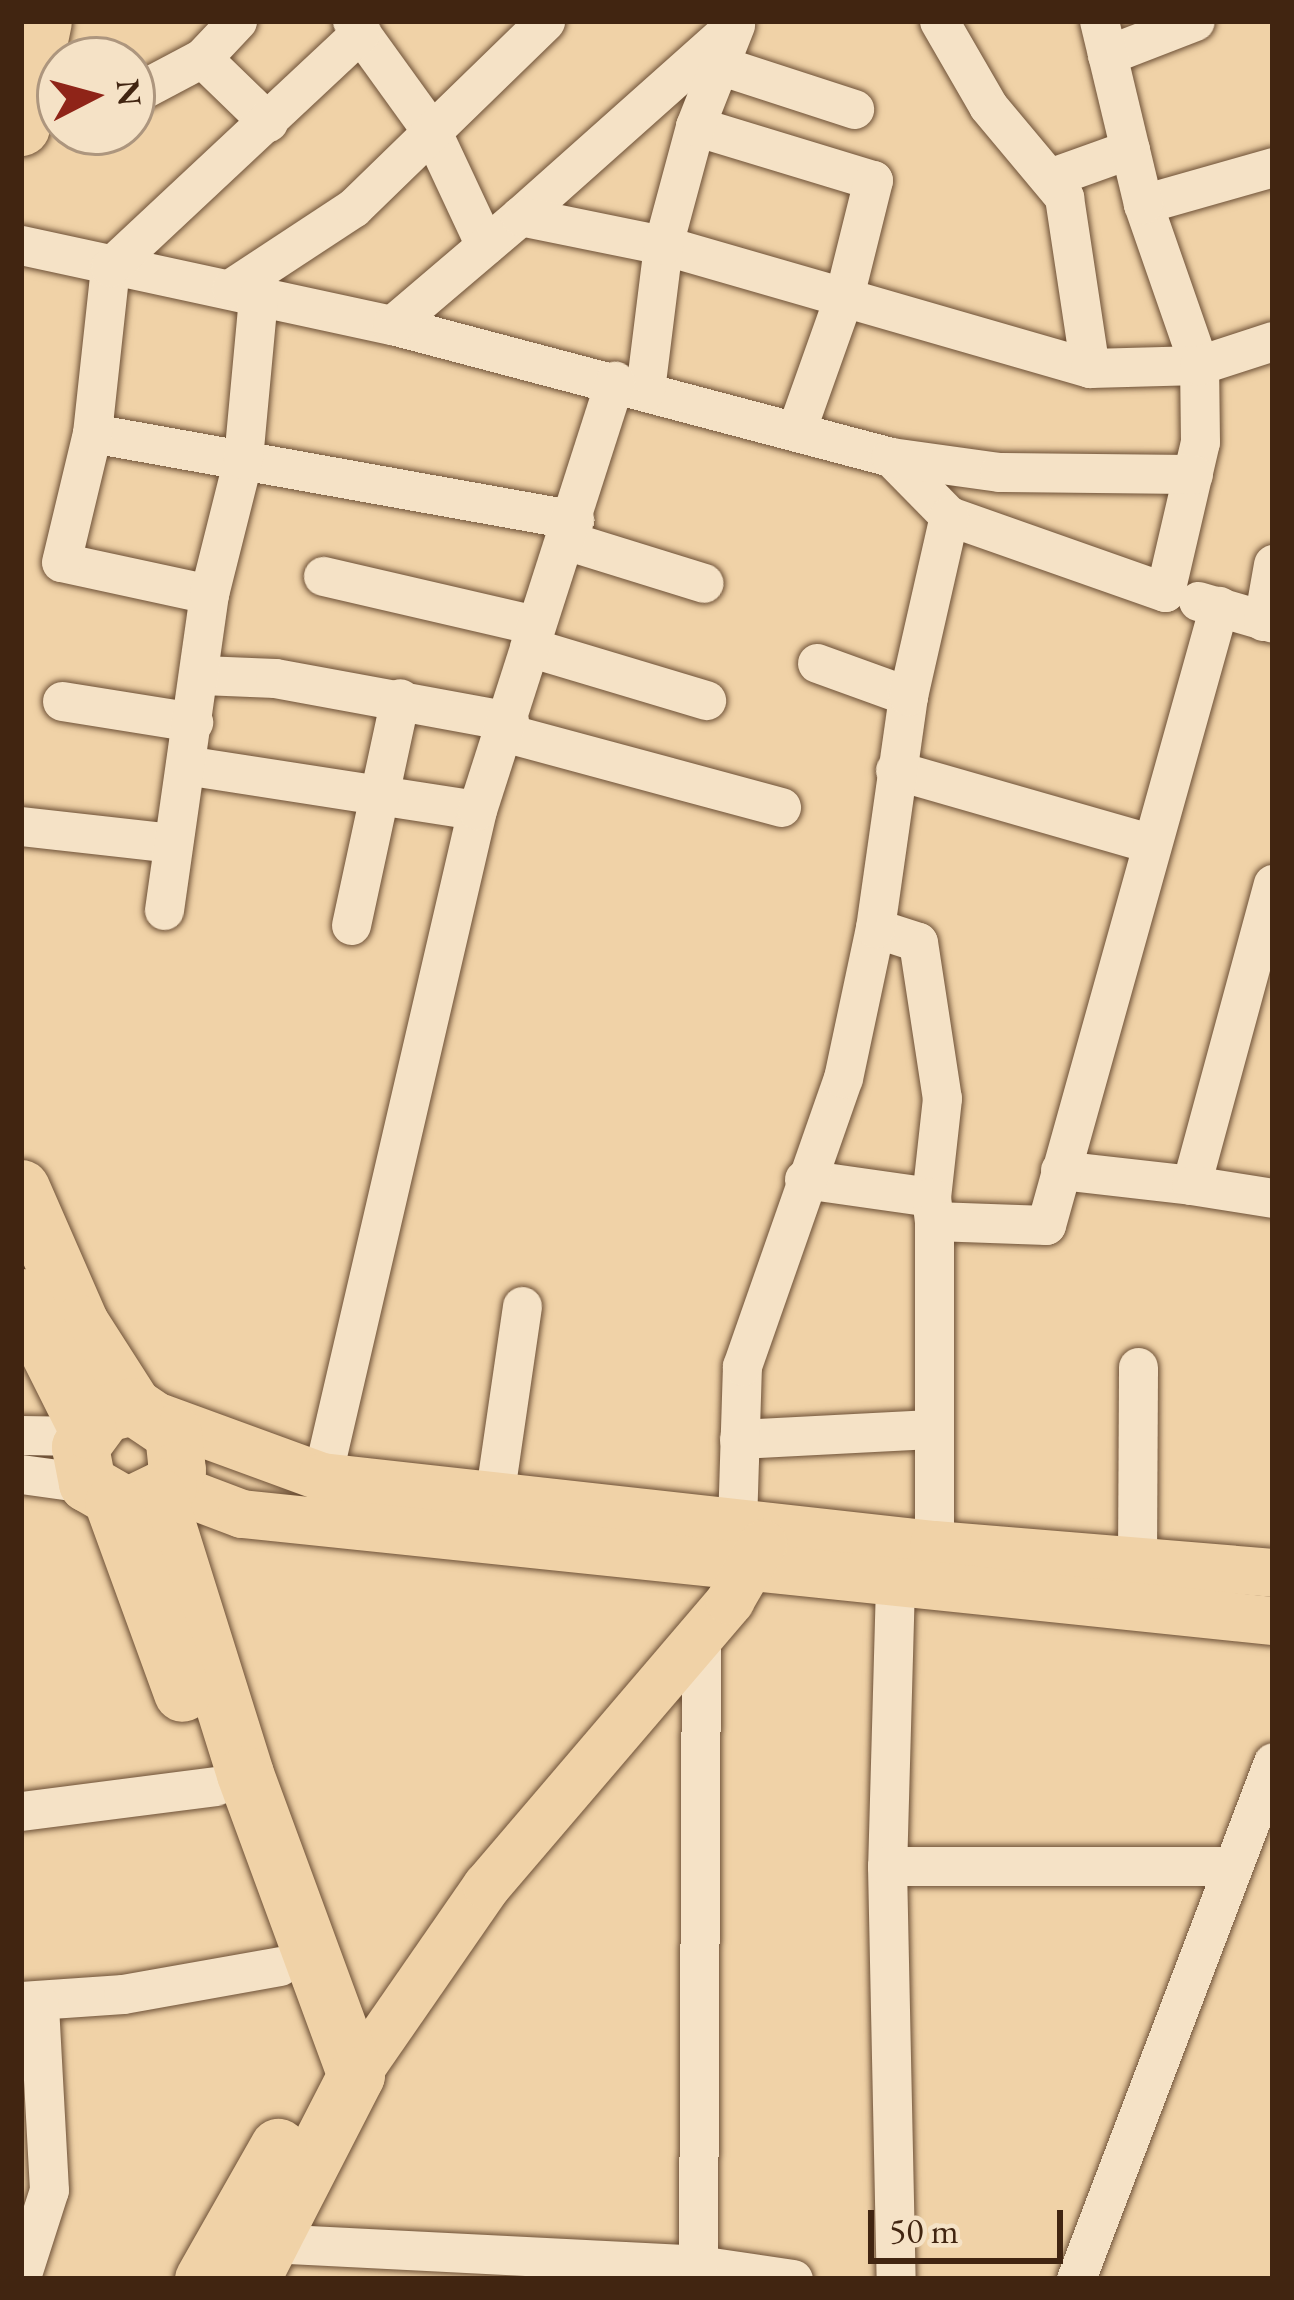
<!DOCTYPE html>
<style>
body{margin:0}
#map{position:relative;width:1294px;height:2300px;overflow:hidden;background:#f0d2a7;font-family:"EB Garamond",serif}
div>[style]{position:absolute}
.roads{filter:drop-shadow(0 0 3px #6d5036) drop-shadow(0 0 3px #6d5036)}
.minor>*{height:39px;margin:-19.5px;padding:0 19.5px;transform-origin:19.5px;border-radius:19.5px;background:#f5e2c6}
.major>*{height:48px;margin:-24px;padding:0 24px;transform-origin:24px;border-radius:24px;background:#f0d2a7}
.highway>*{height:57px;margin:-28.5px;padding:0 28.5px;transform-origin:28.5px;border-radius:28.5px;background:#f0d2a7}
span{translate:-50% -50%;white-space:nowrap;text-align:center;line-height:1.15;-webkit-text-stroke:10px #f5e2c6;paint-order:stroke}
.frame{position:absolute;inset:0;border:24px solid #412511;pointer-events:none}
.north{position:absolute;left:36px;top:36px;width:120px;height:120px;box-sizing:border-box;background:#f5e2c6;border:3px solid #ad967e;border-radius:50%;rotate:84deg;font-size:33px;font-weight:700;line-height:48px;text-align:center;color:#412511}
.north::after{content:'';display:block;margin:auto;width:42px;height:54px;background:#8f2418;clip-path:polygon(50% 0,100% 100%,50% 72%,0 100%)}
.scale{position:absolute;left:868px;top:2210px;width:195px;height:54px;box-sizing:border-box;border:6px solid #412511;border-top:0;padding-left:15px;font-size:36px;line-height:42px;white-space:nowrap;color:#412511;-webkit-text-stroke:9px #f5e2c6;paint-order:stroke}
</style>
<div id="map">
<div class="roads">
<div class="minor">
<div style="left:352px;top:21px;width:137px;rotate:54.2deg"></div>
<div style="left:432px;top:132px;width:125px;rotate:64.9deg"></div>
<div style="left:939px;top:21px;width:98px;rotate:60deg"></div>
<div style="left:988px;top:106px;width:119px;rotate:50.1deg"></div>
<div style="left:1064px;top:197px;width:173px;rotate:81.4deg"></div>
<div style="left:1107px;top:55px;width:94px;rotate:-21.1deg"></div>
<div style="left:202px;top:58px;width:92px;rotate:44.1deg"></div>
<div style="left:722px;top:66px;width:139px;rotate:18deg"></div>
<div style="left:132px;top:95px;width:79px;rotate:-27.9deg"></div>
<div style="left:202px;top:58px;width:51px;rotate:-46.6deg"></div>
<div style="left:695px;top:126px;width:186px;rotate:16.9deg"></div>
<div style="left:873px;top:180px;width:120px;rotate:104deg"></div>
<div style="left:844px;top:296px;width:143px;rotate:109.6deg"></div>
<div style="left:1049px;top:178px;width:86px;rotate:-19.7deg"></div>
<div style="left:1143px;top:204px;width:135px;rotate:-15.9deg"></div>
<div style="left:520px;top:216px;width:283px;rotate:-41.7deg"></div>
<div style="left:21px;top:245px;width:380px;rotate:12.2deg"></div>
<div style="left:392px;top:325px;width:516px;rotate:14.82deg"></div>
<div style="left:891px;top:457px;width:83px;rotate:45.5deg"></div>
<div style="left:949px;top:516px;width:229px;rotate:19.4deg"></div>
<div style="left:1165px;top:592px;width:154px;rotate:-76.9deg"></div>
<div style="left:1200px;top:442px;width:77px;rotate:-90.7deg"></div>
<div style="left:1199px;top:365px;width:170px;rotate:-109.2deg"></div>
<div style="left:1143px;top:204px;width:188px;rotate:-103.5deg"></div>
<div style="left:231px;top:288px;width:146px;rotate:-33.3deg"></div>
<div style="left:353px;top:208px;width:268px;rotate:-44.2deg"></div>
<div style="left:392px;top:325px;width:168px;rotate:-40.4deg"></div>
<div style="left:520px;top:216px;width:146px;rotate:11.5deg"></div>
<div style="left:663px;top:245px;width:444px;rotate:16.1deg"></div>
<div style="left:1090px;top:368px;width:109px;rotate:-1.6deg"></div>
<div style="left:1199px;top:365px;width:78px;rotate:-18deg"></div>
<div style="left:645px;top:390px;width:146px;rotate:-82.9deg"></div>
<div style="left:663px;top:245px;width:123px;rotate:-74.9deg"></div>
<div style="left:695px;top:126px;width:109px;rotate:-68.4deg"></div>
<div style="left:92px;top:433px;width:490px;rotate:10.2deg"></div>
<div style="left:891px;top:457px;width:109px;rotate:7.9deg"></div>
<div style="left:999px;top:472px;width:194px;rotate:0.6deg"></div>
<div style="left:565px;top:540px;width:145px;rotate:17.2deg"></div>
<div style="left:323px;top:576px;width:218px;rotate:13deg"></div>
<div style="left:209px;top:594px;width:151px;rotate:-167.8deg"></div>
<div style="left:61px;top:562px;width:133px;rotate:-76.5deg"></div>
<div style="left:92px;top:433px;width:167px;rotate:-83.8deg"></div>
<div style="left:110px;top:267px;width:344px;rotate:-43.1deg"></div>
<div style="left:1198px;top:601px;width:78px;rotate:16.3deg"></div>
<div style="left:1263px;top:621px;width:58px;rotate:-80deg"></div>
<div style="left:529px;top:647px;width:185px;rotate:16.7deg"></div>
<div style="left:817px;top:663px;width:97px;rotate:19.9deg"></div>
<div style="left:202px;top:675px;width:73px;rotate:2.4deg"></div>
<div style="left:275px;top:678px;width:238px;rotate:10.4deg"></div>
<div style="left:62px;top:701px;width:133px;rotate:9.1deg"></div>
<div style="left:503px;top:732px;width:288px;rotate:15.1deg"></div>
<div style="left:185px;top:765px;width:295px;rotate:8.8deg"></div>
<div style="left:895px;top:770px;width:264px;rotate:16deg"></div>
<div style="left:21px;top:826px;width:152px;rotate:6.4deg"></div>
<div style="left:164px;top:910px;width:319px;rotate:-81.9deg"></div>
<div style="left:209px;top:594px;width:139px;rotate:-75.9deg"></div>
<div style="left:243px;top:459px;width:164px;rotate:-84.7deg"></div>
<div style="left:351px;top:925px;width:232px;rotate:-77.8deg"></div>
<div style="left:875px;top:928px;width:45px;rotate:18deg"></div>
<div style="left:918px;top:942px;width:158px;rotate:81.3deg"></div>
<div style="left:942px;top:1098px;width:100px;rotate:96.3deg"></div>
<div style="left:1060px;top:1170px;width:132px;rotate:6.5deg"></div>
<div style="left:1191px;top:1185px;width:312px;rotate:-74.8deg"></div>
<div style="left:804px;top:1179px;width:128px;rotate:8.1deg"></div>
<div style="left:931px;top:1197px;width:24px;rotate:83deg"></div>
<div style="left:934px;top:1221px;width:112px;rotate:2deg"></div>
<div style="left:1046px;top:1225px;width:643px;rotate:-74.39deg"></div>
<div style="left:1191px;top:1185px;width:83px;rotate:9deg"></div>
<div style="left:21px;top:1435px;width:63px;rotate:0.9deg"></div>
<div style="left:739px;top:1439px;width:192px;rotate:-3deg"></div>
<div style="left:21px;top:1474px;width:67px;rotate:7.8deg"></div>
<div style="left:322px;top:1477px;width:685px;rotate:-76.92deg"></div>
<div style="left:477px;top:810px;width:451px;rotate:-72.2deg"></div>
<div style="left:494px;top:1498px;width:194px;rotate:-81.7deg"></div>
<div style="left:737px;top:1524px;width:158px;rotate:-88.2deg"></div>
<div style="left:742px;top:1366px;width:305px;rotate:-70.7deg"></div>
<div style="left:843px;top:1078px;width:153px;rotate:-78deg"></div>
<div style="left:875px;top:928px;width:234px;rotate:-81.9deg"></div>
<div style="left:908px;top:696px;width:185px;rotate:-77.2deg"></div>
<div style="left:934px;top:1545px;width:324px;rotate:-90deg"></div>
<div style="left:1137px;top:1562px;width:195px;rotate:-89.7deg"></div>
<div style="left:895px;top:1584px;width:282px;rotate:91.6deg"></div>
<div style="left:887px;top:1866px;width:413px;rotate:88.8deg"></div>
<div style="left:21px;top:1811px;width:196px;rotate:-7.3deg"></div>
<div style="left:887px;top:1866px;width:346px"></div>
<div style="left:21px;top:2001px;width:102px;rotate:-3.9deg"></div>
<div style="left:123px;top:1994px;width:159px;rotate:-10.1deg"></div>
<div style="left:269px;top:2243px;width:430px;rotate:2.9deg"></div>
<div style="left:698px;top:2265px;width:96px;rotate:8.4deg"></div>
<div style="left:698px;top:2265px;width:628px;rotate:-89.73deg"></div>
<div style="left:21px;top:2277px;width:91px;rotate:-72.2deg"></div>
<div style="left:49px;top:2190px;width:187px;rotate:-93.1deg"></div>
<div style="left:1076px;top:2279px;width:553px;rotate:-69.14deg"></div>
</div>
<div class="major">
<div style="left:161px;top:1418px;width:171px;rotate:20.1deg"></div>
<div style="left:322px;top:1477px;width:616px;rotate:6.34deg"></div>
<div style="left:934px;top:1545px;width:340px;rotate:4.7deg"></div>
<div style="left:168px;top:1486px;width:79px;rotate:20.7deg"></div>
<div style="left:242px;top:1514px;width:1037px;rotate:5.93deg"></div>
<div style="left:356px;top:2075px;width:230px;rotate:-55.3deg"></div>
<div style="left:487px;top:1886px;width:375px;rotate:-49.5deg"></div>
<div style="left:730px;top:1601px;width:66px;rotate:-59.9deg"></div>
</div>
<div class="highway">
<div style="left:21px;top:127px;width:108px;rotate:-78.3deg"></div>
<div style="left:21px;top:1188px;width:147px;rotate:66.4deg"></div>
<div style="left:80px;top:1323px;width:98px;rotate:57.4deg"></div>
<div style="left:133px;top:1406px;width:48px;rotate:34deg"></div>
<div style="left:173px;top:1433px;width:37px;rotate:84deg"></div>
<div style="left:177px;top:1470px;width:18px;rotate:119deg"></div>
<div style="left:168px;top:1486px;width:46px;rotate:154deg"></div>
<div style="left:127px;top:1506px;width:46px;rotate:-150.1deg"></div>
<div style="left:87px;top:1483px;width:37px;rotate:-101deg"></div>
<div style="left:80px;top:1447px;width:42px;rotate:-53.7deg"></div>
<div style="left:105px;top:1413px;width:29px;rotate:-14deg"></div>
<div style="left:21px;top:1297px;width:148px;rotate:63.4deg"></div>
<div style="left:158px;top:1496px;width:291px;rotate:72.6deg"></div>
<div style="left:245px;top:1774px;width:321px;rotate:69.8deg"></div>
<div style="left:356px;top:2075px;width:229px;rotate:117.2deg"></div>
<div style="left:113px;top:1503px;width:202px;rotate:70deg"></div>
<div style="left:203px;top:2279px;width:152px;rotate:-60.4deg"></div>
</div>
</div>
<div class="frame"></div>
<div class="north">N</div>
<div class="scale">50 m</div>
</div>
